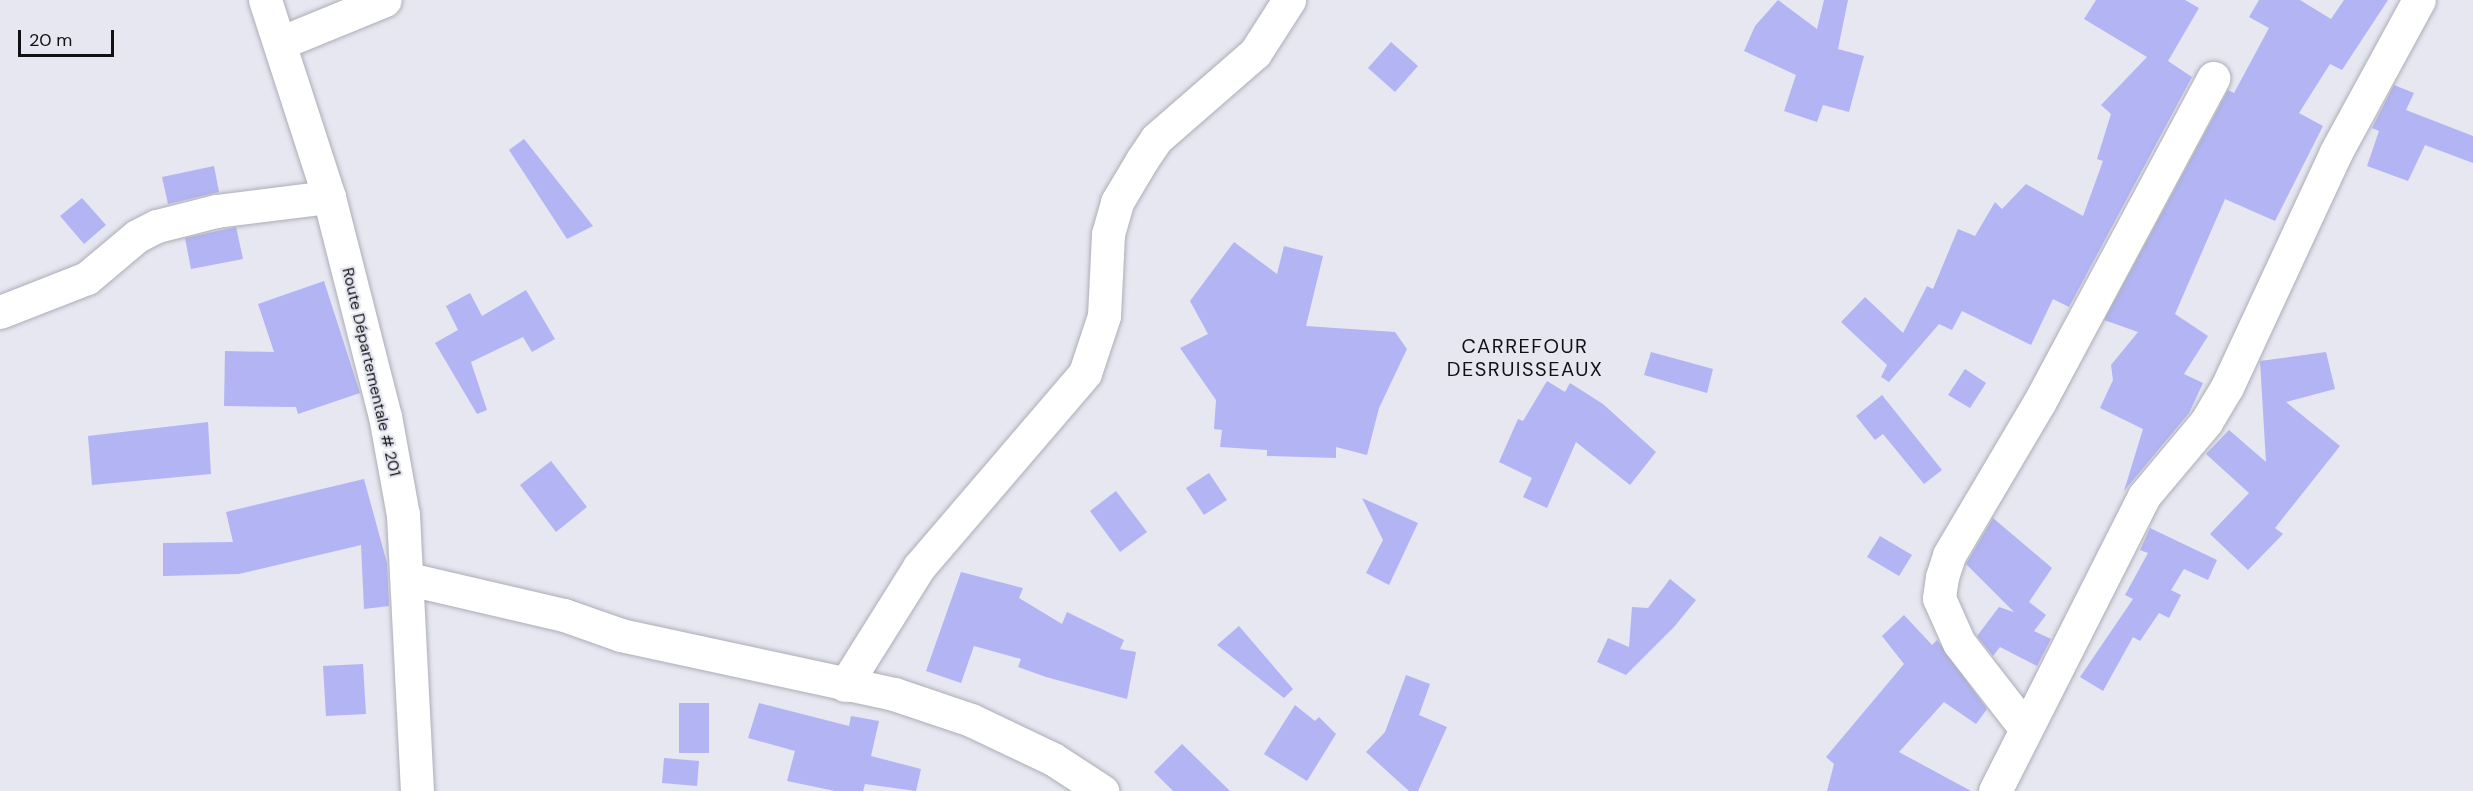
<!DOCTYPE html>
<meta charset="utf-8">
<style>
body{margin:0}
#map{position:relative;width:2473px;height:791px;overflow:hidden;background:#e6e7f1;font-family:"DM Sans",sans-serif}
div>[style]{position:absolute}
.building>*{inset:0;background:#b2b4f4}
.roads{filter:drop-shadow(0 0 2px #acadb7) drop-shadow(0 0 2px #acadb7)}
.minor>*{height:33px;margin:-16.5px;padding:0 16.5px;transform-origin:16.5px;border-radius:16.5px;background:#fff}
.tertiary>*{height:33px;margin:-16.5px;padding:0 16.5px;transform-origin:16.5px;border-radius:16.5px;background:#fff}
.secondary>*{height:33px;margin:-16.5px;padding:0 16.5px;transform-origin:16.5px;border-radius:16.5px;background:#fff}
span{translate:-50% -50%;white-space:nowrap;text-align:center;line-height:1.15;-webkit-text-stroke:4.5px #e6e7f1;paint-order:stroke}
.street-label{font-size:16px;color:#101114}
.quarter-label{font-size:20px;color:#101114;letter-spacing:1.5px}
.scale{position:absolute;left:18px;top:30px;width:96px;height:27px;box-sizing:border-box;border:3px solid #101114;border-top:0;padding-left:8px;font-size:18px;line-height:21px;white-space:nowrap;color:#101114;-webkit-text-stroke:4px #e6e7f1;paint-order:stroke}
</style>
<div id="map">
<div class="building">
<div style="clip-path:polygon(1778px 0,1817px 29px,1824px 0,1848px 0,1838px 49px,1864px 56px,1849px 112px,1823px 105px,1817px 122px,1784px 111px,1796px 75px,1744px 51px,1755px 26px)"></div>
<div style="clip-path:polygon(2096px 0,2185px 0,2199px 8px,2168px 61px,2192px 77px,2069px 307px,2053px 299px,2031px 345px,1962px 311px,1952px 330px,1939px 324px,1889px 382px,1881px 377px,1887px 365px,1841px 322px,1865px 297px,1903px 333px,1927px 286px,1933px 289px,1958px 229px,1975px 236px,1995px 202px,2002px 209px,2026px 184px,2083px 216px,2103px 161px,2097px 159px,2111px 114px,2101px 105px,2147px 57px,2084px 19px)"></div>
<div style="clip-path:polygon(2259px 0,2300px 0,2331px 19px,2344px 0,2388px 0,2342px 70px,2330px 64px,2299px 113px,2323px 126px,2275px 221px,2225px 199px,2175px 314px,2208px 336px,2184px 374px,2203px 383px,2189px 413px,2124px 491px,2143px 429px,2100px 408px,2113px 380px,2111px 365px,2138px 332px,2104px 320px,2228px 90px,2234px 93px,2269px 28px,2249px 17px)"></div>
<div style="clip-path:polygon(1391px 42px,1418px 66px,1395px 92px,1368px 68px)"></div>
<div style="clip-path:polygon(2394px 85px,2414px 93px,2406px 110px,2473px 136px,2473px 163px,2425px 145px,2408px 181px,2367px 166px,2379px 131px,2372px 128px)"></div>
<div style="clip-path:polygon(524px 139px,593px 226px,567px 239px,509px 150px)"></div>
<div style="clip-path:polygon(214px 166px,219px 192px,168px 204px,162px 177px)"></div>
<div style="clip-path:polygon(82px 198px,106px 225px,84px 244px,60px 216px)"></div>
<div style="clip-path:polygon(236px 227px,243px 259px,191px 269px,185px 238px)"></div>
<div style="clip-path:polygon(1234px 242px,1277px 274px,1284px 246px,1323px 256px,1306px 326px,1395px 332px,1407px 349px,1379px 408px,1367px 455px,1336px 447px,1336px 458px,1267px 456px,1267px 450px,1220px 447px,1222px 430px,1214px 429px,1216px 400px,1180px 348px,1208px 334px,1190px 301px)"></div>
<div style="clip-path:polygon(324px 281px,360px 393px,298px 414px,296px 407px,224px 406px,225px 351px,274px 352px,258px 304px)"></div>
<div style="clip-path:polygon(526px 290px,555px 339px,532px 352px,523px 337px,471px 362px,487px 410px,477px 414px,435px 343px,458px 330px,446px 306px,470px 293px,482px 316px)"></div>
<div style="clip-path:polygon(1651px 352px,1713px 369px,1707px 393px,1644px 375px)"></div>
<div style="clip-path:polygon(2326px 352px,2335px 389px,2286px 402px,2340px 446px,2275px 528px,2283px 534px,2248px 570px,2210px 534px,2249px 493px,2206px 454px,2229px 430px,2266px 462px,2260px 361px)"></div>
<div style="clip-path:polygon(1965px 369px,1986px 383px,1970px 408px,1948px 395px)"></div>
<div style="clip-path:polygon(1547px 381px,1565px 392px,1570px 383px,1603px 404px,1656px 452px,1630px 485px,1576px 442px,1547px 508px,1523px 497px,1532px 478px,1499px 462px,1518px 419px,1523px 421px)"></div>
<div style="clip-path:polygon(1882px 395px,1942px 470px,1924px 484px,1883px 434px,1875px 440px,1856px 416px)"></div>
<div style="clip-path:polygon(208px 422px,211px 474px,92px 485px,88px 436px)"></div>
<div style="clip-path:polygon(551px 461px,587px 507px,556px 532px,520px 485px)"></div>
<div style="clip-path:polygon(1209px 473px,1227px 500px,1204px 515px,1186px 488px)"></div>
<div style="clip-path:polygon(364px 479px,387px 563px,389px 606px,364px 609px,361px 545px,239px 574px,163px 576px,163px 543px,233px 542px,226px 512px)"></div>
<div style="clip-path:polygon(1116px 491px,1147px 532px,1120px 552px,1090px 511px)"></div>
<div style="clip-path:polygon(1362px 498px,1418px 523px,1389px 585px,1366px 573px,1383px 540px)"></div>
<div style="clip-path:polygon(1993px 518px,2052px 568px,2029px 602px,2046px 615px,2034px 631px,2051px 639px,2037px 666px,2000px 647px,1993px 656px,1977px 636px,1999px 607px,2014px 612px,1966px 564px)"></div>
<div style="clip-path:polygon(2150px 528px,2217px 560px,2208px 580px,2184px 569px,2171px 590px,2181px 595px,2169px 618px,2159px 613px,2140px 641px,2133px 637px,2103px 691px,2080px 677px,2133px 599px,2125px 595px,2148px 553px,2140px 550px)"></div>
<div style="clip-path:polygon(1880px 536px,1912px 555px,1899px 576px,1867px 557px)"></div>
<div style="clip-path:polygon(961px 572px,1023px 588px,1019px 598px,1062px 624px,1067px 612px,1124px 640px,1120px 649px,1136px 652px,1127px 699px,1046px 677px,1018px 667px,1021px 659px,974px 646px,961px 683px,926px 671px)"></div>
<div style="clip-path:polygon(1670px 579px,1696px 600px,1674px 627px,1626px 675px,1597px 662px,1608px 638px,1629px 647px,1632px 607px,1648px 608px)"></div>
<div style="clip-path:polygon(1904px 615px,1932px 645px,1937px 640px,1987px 709px,1976px 724px,1944px 702px,1899px 752px,1971px 791px,1827px 791px,1834px 764px,1826px 757px,1904px 664px,1882px 636px)"></div>
<div style="clip-path:polygon(1239px 626px,1293px 689px,1284px 698px,1217px 645px)"></div>
<div style="clip-path:polygon(363px 664px,366px 714px,326px 716px,323px 666px)"></div>
<div style="clip-path:polygon(1406px 675px,1430px 684px,1419px 715px,1447px 727px,1418px 791px,1409px 791px,1366px 752px,1385px 732px)"></div>
<div style="clip-path:polygon(679px 703px,709px 703px,709px 753px,679px 753px)"></div>
<div style="clip-path:polygon(759px 703px,849px 726px,851px 716px,879px 721px,871px 756px,921px 769px,916px 791px,865px 784px,863px 791px,835px 791px,787px 781px,795px 751px,748px 738px)"></div>
<div style="clip-path:polygon(1295px 705px,1315px 721px,1319px 717px,1336px 734px,1307px 781px,1264px 754px)"></div>
<div style="clip-path:polygon(1182px 744px,1230px 791px,1173px 791px,1154px 772px)"></div>
<div style="clip-path:polygon(664px 758px,699px 761px,697px 786px,662px 783px)"></div>
</div>
<div class="roads">
<div class="minor">
<div style="left:280px;top:43px;width:113px;rotate:-22.3deg"></div>
<div style="left:0;top:312px;width:93px;rotate:-21.3deg"></div>
<div style="left:87px;top:278px;width:65px;rotate:-40deg"></div>
<div style="left:137px;top:236px;width:22px;rotate:-27deg"></div>
<div style="left:157px;top:226px;width:61px;rotate:-14.3deg"></div>
<div style="left:216px;top:211px;width:114px;rotate:-7.1deg"></div>
<div style="left:845px;top:685px;width:139px;rotate:-57.9deg"></div>
<div style="left:919px;top:567px;width:255px;rotate:-49.4deg"></div>
<div style="left:1085px;top:373px;width:60px;rotate:-71.6deg"></div>
<div style="left:1104px;top:316px;width:82px;rotate:-87.2deg"></div>
<div style="left:1108px;top:234px;width:33px;rotate:-74deg"></div>
<div style="left:1117px;top:202px;width:49px;rotate:-59.2deg"></div>
<div style="left:1142px;top:160px;width:25px;rotate:-56deg"></div>
<div style="left:1156px;top:139px;width:131px;rotate:-41deg"></div>
<div style="left:1255px;top:53px;width:63px;rotate:-57.3deg"></div>
<div style="left:2026px;top:729px;width:109px;rotate:-127.9deg"></div>
<div style="left:1959px;top:643px;width:49px;rotate:-114deg"></div>
<div style="left:1939px;top:598px;width:21px;rotate:-82deg"></div>
<div style="left:1942px;top:577px;width:23px;rotate:-72deg"></div>
<div style="left:1949px;top:555px;width:177px;rotate:-59.4deg"></div>
<div style="left:2039px;top:403px;width:369px;rotate:-61.8deg"></div>
<div style="left:1995px;top:791px;width:330px;rotate:-63.2deg"></div>
<div style="left:2144px;top:496px;width:97px;rotate:-50deg"></div>
<div style="left:2206px;top:422px;width:41px;rotate:-59deg"></div>
<div style="left:2227px;top:387px;width:259px;rotate:-65.1deg"></div>
<div style="left:2336px;top:152px;width:173px;rotate:-61.4deg"></div>
</div>
<div class="tertiary">
<div style="left:409px;top:579px;width:159px;rotate:13.1deg"></div>
<div style="left:564px;top:615px;width:60px;rotate:19.3deg"></div>
<div style="left:621px;top:635px;width:279px;rotate:12.2deg"></div>
<div style="left:894px;top:694px;width:81px;rotate:18.7deg"></div>
<div style="left:971px;top:720px;width:91px;rotate:25.4deg"></div>
<div style="left:1053px;top:759px;width:59px;rotate:33.1deg"></div>
</div>
<div class="secondary">
<div style="left:265px;top:0;width:207px;rotate:72deg"></div>
<div style="left:329px;top:197px;width:226px;rotate:75.7deg"></div>
<div style="left:385px;top:416px;width:101px;rotate:79.7deg"></div>
<div style="left:403px;top:515px;width:276px;rotate:87.1deg"></div>
</div>
</div>
<div class="street-label">
<span style="left:371px;top:372px;rotate:77deg">Route Départementale # 201</span>
</div>
<div class="quarter-label">
<span style="left:1525px;top:358px">CARREFOUR<br>DESRUISSEAUX</span>
</div>
<div class="scale">20 m</div>
</div>
